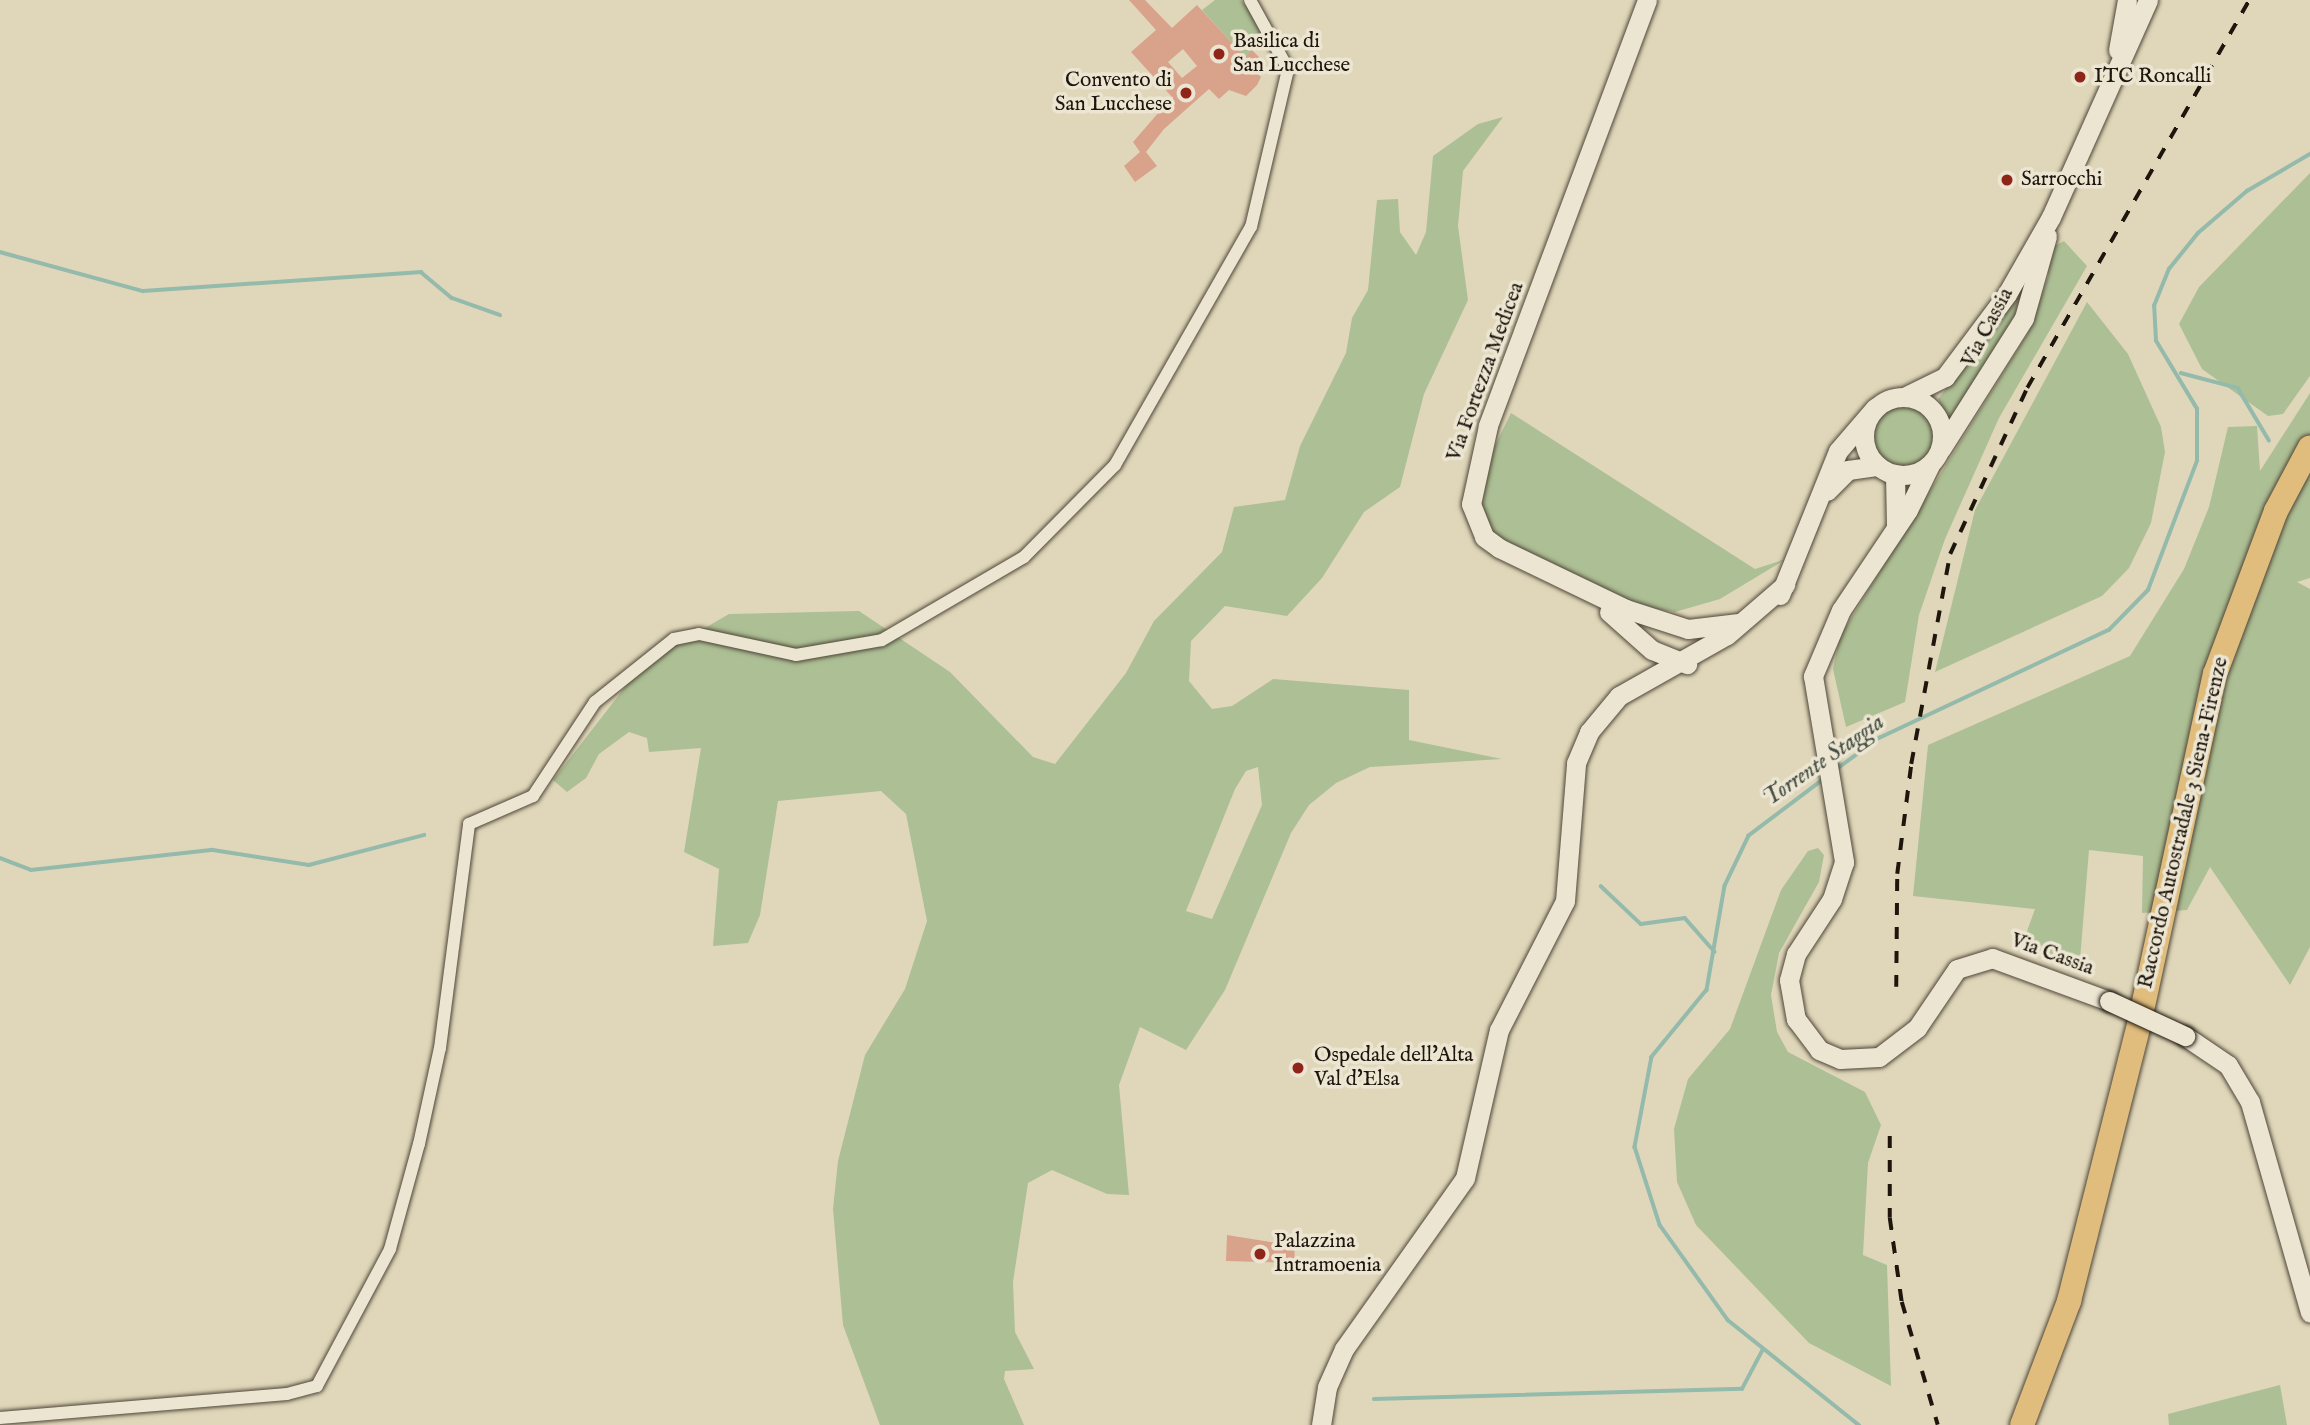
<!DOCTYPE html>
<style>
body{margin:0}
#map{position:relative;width:2310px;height:1425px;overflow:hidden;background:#e0d7ba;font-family:"IM FELL English",serif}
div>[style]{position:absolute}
.green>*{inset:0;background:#adbf94}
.round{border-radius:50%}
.stream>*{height:3.5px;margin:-1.75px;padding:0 1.75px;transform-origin:1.75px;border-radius:1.75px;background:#94baab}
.building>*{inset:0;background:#d8a28b}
.roads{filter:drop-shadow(0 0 2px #4e4638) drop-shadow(0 0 2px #4e4638)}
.street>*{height:12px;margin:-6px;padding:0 6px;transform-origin:6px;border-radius:6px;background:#ebe5d2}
.secondary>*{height:19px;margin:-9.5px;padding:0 9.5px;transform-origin:9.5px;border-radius:9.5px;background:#ebe5d2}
.secondary>.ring{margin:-9.5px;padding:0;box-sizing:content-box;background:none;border:19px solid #ebe5d2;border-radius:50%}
.highway>*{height:24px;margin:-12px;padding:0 12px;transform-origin:12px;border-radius:12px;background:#e0bc7d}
.rail>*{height:3.5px;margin-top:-1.75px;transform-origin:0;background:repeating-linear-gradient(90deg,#1e160d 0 12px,transparent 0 24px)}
.bridges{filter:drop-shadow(0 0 2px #1e160d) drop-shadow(0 0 2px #1e160d)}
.secondary-bridge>*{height:19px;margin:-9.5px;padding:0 9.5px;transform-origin:9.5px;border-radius:9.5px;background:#ebe5d2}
.dots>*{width:19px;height:19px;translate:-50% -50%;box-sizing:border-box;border:4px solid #ebe5d2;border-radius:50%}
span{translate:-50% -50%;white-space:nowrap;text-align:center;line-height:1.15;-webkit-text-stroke:7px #ebe5d2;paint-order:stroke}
.poi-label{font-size:21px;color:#1e160d}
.left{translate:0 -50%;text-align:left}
.right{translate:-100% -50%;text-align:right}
.street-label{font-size:21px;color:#1e160d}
.water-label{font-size:23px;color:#474f44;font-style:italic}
</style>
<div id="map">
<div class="green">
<div style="clip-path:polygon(1215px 0,1241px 0,1269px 37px,1245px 57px,1202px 10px)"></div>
<div style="clip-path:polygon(evenodd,1503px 117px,1463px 171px,1458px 226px,1468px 300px,1424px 394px,1400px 487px,1364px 512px,1322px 578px,1287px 616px,1225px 606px,1191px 641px,1189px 681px,1212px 709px,1232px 706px,1273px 679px,1409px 690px,1409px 740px,1502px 759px,1370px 767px,1336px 783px,1309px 805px,1291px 833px,1225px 990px,1186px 1050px,1140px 1027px,1119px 1085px,1129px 1195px,1107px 1194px,1052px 1170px,1028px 1183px,1013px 1282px,1015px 1332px,1034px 1369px,1005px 1371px,1004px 1379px,1024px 1425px,880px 1425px,843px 1325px,833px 1209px,838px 1161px,865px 1055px,905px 989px,927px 921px,906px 814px,881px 791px,778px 801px,760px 915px,748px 943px,713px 946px,719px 869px,684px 852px,701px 748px,649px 752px,647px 738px,629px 732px,599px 754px,586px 778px,567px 792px,553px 780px,643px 664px,729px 614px,859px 611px,950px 672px,1033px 757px,1055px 764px,1126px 673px,1154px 621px,1222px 552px,1234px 507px,1285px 500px,1300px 446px,1346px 353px,1352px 318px,1368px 290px,1377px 200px,1398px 199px,1400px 232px,1416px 255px,1426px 232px,1433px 156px,1478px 124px,1503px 117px,1258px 767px,1262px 805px,1212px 919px,1186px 911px,1235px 789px,1246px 771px,1258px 767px)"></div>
<div style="clip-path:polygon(2310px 173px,2310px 376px,2283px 414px,2268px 416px,2202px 369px,2179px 324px,2199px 287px)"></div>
<div style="clip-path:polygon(2064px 241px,2087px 266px,1999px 418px,1945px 539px,1919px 615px,1905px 702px,1846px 727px,1833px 669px,1840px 636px,2028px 333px,2048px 277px,2050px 248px)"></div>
<div style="clip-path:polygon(2029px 266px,2019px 308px,1949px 423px,1938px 399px,1990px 332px)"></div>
<div style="clip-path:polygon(2087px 302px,2128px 354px,2161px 427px,2165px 452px,2151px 523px,2129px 568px,2102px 596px,1935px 672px,1975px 510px)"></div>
<div style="clip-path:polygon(2310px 393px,2310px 578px,2297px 582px,2310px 589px,2310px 947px,2290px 985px,2210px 867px,2187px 910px,2142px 913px,2143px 856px,2089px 850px,2079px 972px,2022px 945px,2035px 909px,1913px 896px,1928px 745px,2130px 656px,2184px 569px,2209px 507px,2228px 427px,2257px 426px,2260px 471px)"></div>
<div class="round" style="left:1873px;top:407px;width:60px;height:60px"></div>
<div style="clip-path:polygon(1511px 413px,1755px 569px,1786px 559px,1720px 599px,1675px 612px,1638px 606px,1525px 556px,1492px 532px,1482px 508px,1489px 458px)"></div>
<div style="clip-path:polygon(1818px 848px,1824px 855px,1819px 882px,1779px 953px,1771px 995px,1777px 1032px,1788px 1052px,1865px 1092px,1881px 1125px,1868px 1163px,1863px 1255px,1887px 1265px,1891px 1386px,1809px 1343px,1696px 1225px,1677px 1182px,1674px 1129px,1688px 1079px,1730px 1029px,1781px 890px,1808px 851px)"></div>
<div style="clip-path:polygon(2280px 1385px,2287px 1425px,2169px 1425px,2168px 1414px)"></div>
</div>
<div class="stream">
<div style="left:0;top:252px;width:148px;rotate:15.3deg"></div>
<div style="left:143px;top:291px;width:279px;rotate:-3.9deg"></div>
<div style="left:421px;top:272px;width:40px;rotate:40deg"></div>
<div style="left:452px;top:298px;width:51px;rotate:19.5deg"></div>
<div style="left:2181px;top:373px;width:59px;rotate:14.7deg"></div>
<div style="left:2238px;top:388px;width:61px;rotate:59.2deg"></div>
<div style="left:1834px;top:771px;width:56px;rotate:-36.3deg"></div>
<div style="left:1879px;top:738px;width:254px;rotate:-25.2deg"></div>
<div style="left:2109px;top:630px;width:56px;rotate:-45.7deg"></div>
<div style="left:2148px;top:590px;width:138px;rotate:-69.2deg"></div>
<div style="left:2197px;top:461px;width:52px;rotate:-90deg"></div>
<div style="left:2197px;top:409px;width:79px;rotate:-121.1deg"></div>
<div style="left:2156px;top:341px;width:35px;rotate:-93deg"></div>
<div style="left:2154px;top:306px;width:40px;rotate:-68deg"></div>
<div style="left:2169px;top:269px;width:46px;rotate:-51.1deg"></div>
<div style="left:2198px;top:233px;width:65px;rotate:-40.6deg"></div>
<div style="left:2247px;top:191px;width:73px;rotate:-30.4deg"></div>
<div style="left:1823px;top:780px;width:93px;rotate:142.9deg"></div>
<div style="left:1749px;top:836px;width:55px;rotate:115.6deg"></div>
<div style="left:1725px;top:886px;width:106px;rotate:99.8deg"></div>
<div style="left:1707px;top:990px;width:87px;rotate:129.4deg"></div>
<div style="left:1652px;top:1057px;width:92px;rotate:100.7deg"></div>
<div style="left:1635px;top:1147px;width:82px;rotate:72.2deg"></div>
<div style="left:1660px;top:1225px;width:117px;rotate:54.4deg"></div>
<div style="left:1728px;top:1320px;width:168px;rotate:38.7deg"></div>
<div style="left:0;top:858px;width:33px;rotate:21deg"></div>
<div style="left:31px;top:870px;width:183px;rotate:-6.3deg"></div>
<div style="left:213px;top:850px;width:97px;rotate:8.9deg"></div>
<div style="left:309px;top:865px;width:119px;rotate:-14.6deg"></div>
<div style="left:1601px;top:886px;width:55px;rotate:43.5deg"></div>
<div style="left:1641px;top:924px;width:44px;rotate:-7.8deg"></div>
<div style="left:1685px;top:918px;width:45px;rotate:48.6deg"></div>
<div style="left:1374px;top:1399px;width:368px;rotate:-1.6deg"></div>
<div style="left:1742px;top:1389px;width:43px;rotate:-62.2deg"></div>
</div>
<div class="building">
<div style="clip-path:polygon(evenodd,1129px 0,1145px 0,1172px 28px,1197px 5px,1245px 57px,1252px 50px,1262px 60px,1253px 69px,1261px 77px,1257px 85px,1246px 96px,1229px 90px,1219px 99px,1209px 89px,1164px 129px,1146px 152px,1157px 166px,1135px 182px,1124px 166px,1140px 152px,1133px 142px,1172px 97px,1131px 52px,1156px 30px,1129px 0,1183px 49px,1197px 66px,1182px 78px,1168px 62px,1183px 49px)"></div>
<div style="clip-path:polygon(1227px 1235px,1295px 1246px,1294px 1263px,1226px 1261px)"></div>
</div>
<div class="roads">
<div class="street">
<div style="left:0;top:1418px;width:288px;rotate:-4.8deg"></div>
<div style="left:287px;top:1394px;width:31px;rotate:-15deg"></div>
<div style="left:317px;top:1386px;width:155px;rotate:-61.9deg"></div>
<div style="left:390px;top:1249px;width:109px;rotate:-74.6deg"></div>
<div style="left:419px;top:1144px;width:98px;rotate:-77.7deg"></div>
<div style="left:440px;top:1048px;width:226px;rotate:-82.6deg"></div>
<div style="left:469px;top:824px;width:70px;rotate:-23.6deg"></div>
<div style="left:533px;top:796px;width:113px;rotate:-56.6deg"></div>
<div style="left:595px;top:702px;width:101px;rotate:-38.6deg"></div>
<div style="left:674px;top:639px;width:25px;rotate:-11deg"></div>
<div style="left:699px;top:634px;width:99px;rotate:12.2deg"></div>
<div style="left:796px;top:655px;width:87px;rotate:-9.9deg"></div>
<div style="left:882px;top:640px;width:164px;rotate:-30.3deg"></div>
<div style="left:1024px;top:557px;width:129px;rotate:-45.3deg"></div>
<div style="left:1115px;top:465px;width:274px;rotate:-60.3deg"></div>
<div style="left:1251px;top:227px;width:162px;rotate:-76.8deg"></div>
<div style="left:1288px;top:69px;width:79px;rotate:-118.8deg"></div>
</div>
<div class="secondary">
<div style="left:1647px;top:0;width:455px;rotate:110.5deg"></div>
<div style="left:1488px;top:426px;width:80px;rotate:102.3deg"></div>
<div style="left:1471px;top:504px;width:35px;rotate:68deg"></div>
<div style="left:1484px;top:537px;width:19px;rotate:36deg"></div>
<div style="left:1499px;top:548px;width:141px;rotate:25.7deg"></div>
<div style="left:1626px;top:609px;width:65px;rotate:17.9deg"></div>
<div style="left:1688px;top:629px;width:51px;rotate:-6.7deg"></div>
<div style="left:2118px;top:50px;width:51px;rotate:-79.8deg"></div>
<div class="ring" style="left:1864px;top:397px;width:59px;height:59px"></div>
<div style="left:1904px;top:397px;width:46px;rotate:-26deg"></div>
<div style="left:1945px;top:377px;width:104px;rotate:-53.2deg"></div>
<div style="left:2007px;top:294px;width:89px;rotate:-60.3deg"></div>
<div style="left:2051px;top:217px;width:238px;rotate:-65.9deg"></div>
<div style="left:1941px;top:449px;width:155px;rotate:-57.6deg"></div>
<div style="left:2024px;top:318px;width:85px;rotate:-74.3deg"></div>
<div style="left:1930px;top:465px;width:50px;rotate:116.1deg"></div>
<div style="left:1908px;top:510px;width:120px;rotate:123.8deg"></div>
<div style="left:1841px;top:610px;width:72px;rotate:113deg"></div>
<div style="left:1813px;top:676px;width:189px;rotate:80.5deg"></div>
<div style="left:1844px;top:862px;width:39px;rotate:108deg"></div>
<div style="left:1832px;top:899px;width:66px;rotate:123.2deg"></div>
<div style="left:1796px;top:954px;width:27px;rotate:105deg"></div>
<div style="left:1789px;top:980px;width:40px;rotate:80deg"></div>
<div style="left:1796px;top:1019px;width:39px;rotate:53deg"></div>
<div style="left:1819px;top:1050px;width:23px;rotate:23deg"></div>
<div style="left:1840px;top:1059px;width:39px;rotate:-3deg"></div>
<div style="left:1879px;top:1057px;width:48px;rotate:-37.3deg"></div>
<div style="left:1917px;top:1028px;width:71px;rotate:-55.9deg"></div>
<div style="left:1957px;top:969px;width:37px;rotate:-17deg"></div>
<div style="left:1992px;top:958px;width:125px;rotate:20.2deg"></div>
<div style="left:1895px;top:474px;width:51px;rotate:88.9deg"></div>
<div style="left:1827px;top:491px;width:30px;rotate:-45deg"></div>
<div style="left:1848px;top:470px;width:30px;rotate:-8deg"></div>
<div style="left:1780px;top:595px;width:155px;rotate:-68.1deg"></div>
<div style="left:1838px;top:451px;width:57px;rotate:-49.3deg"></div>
<div style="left:1609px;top:612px;width:57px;rotate:41.5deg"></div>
<div style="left:1652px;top:650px;width:38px;rotate:22deg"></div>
<div style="left:2185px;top:1036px;width:52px;rotate:34deg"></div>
<div style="left:2228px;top:1065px;width:43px;rotate:59.3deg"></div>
<div style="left:2250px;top:1102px;width:219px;rotate:74.1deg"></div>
<div style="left:1321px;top:1425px;width:38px;rotate:-81deg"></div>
<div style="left:1327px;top:1387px;width:42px;rotate:-65.9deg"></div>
<div style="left:1344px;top:1349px;width:209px;rotate:-54.7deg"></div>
<div style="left:1465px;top:1178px;width:152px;rotate:-77.1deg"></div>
<div style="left:1499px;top:1030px;width:145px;rotate:-62.9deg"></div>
<div style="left:1565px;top:901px;width:138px;rotate:-85.4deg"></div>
<div style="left:1576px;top:763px;width:34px;rotate:-67deg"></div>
<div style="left:1589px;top:732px;width:47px;rotate:-50.2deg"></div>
<div style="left:1619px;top:696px;width:124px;rotate:-29.5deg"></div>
<div style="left:1727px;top:635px;width:77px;rotate:-40.8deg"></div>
</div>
<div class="highway">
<div style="left:2143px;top:1006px;width:340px;rotate:-77.8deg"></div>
<div style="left:2215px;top:674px;width:174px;rotate:-69.5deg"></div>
<div style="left:2276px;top:511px;width:72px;rotate:-62deg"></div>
<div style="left:2022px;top:1425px;width:133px;rotate:-69.2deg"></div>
<div style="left:2069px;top:1301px;width:285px;rotate:-75.8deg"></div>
</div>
</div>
<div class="rail">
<div style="left:1896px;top:987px;width:113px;rotate:-89.5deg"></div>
<div style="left:1897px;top:874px;width:111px;rotate:-82.7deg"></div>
<div style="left:1911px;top:764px;width:214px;rotate:-79.5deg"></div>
<div style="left:1950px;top:554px;width:183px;rotate:-65.1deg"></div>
<div style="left:2027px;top:388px;width:447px;rotate:-60.2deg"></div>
<div style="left:1890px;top:1136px;width:82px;rotate:90deg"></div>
<div style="left:1890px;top:1218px;width:85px;rotate:81.9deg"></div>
<div style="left:1902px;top:1302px;width:128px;rotate:73.7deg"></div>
</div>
<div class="bridges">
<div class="secondary-bridge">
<div style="left:2109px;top:1001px;width:84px;rotate:24.7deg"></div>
</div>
</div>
<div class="dots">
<div style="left:1219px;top:54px;background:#8f2418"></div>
<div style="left:2080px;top:77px;background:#8f2418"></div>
<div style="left:1186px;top:93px;background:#8f2418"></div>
<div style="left:2007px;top:180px;background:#8f2418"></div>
<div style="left:1298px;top:1068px;background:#8f2418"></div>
<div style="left:1260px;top:1254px;background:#8f2418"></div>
</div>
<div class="poi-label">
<span class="left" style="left:1233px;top:54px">Basilica di<br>San Lucchese</span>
<span class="left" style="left:2094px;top:77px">ITC Roncalli</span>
<span class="right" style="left:1172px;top:93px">Convento di<br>San Lucchese</span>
<span class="left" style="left:2021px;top:180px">Sarrocchi</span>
<span class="left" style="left:1314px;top:1068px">Ospedale dell'Alta<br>Val d'Elsa</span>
<span class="left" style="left:1274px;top:1254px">Palazzina<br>Intramoenia</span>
</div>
<div class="street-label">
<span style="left:1988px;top:328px;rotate:-62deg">Via Cassia</span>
<span style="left:1486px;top:372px;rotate:-70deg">Via Fortezza Medicea</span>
<span style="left:2184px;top:823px;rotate:-77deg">Raccordo Autostradale 3 Siena-Firenze</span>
<span style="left:2052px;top:955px;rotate:20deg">Via Cassia</span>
</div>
<div class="water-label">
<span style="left:1824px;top:761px;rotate:-35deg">Torrente Staggia</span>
</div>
</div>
